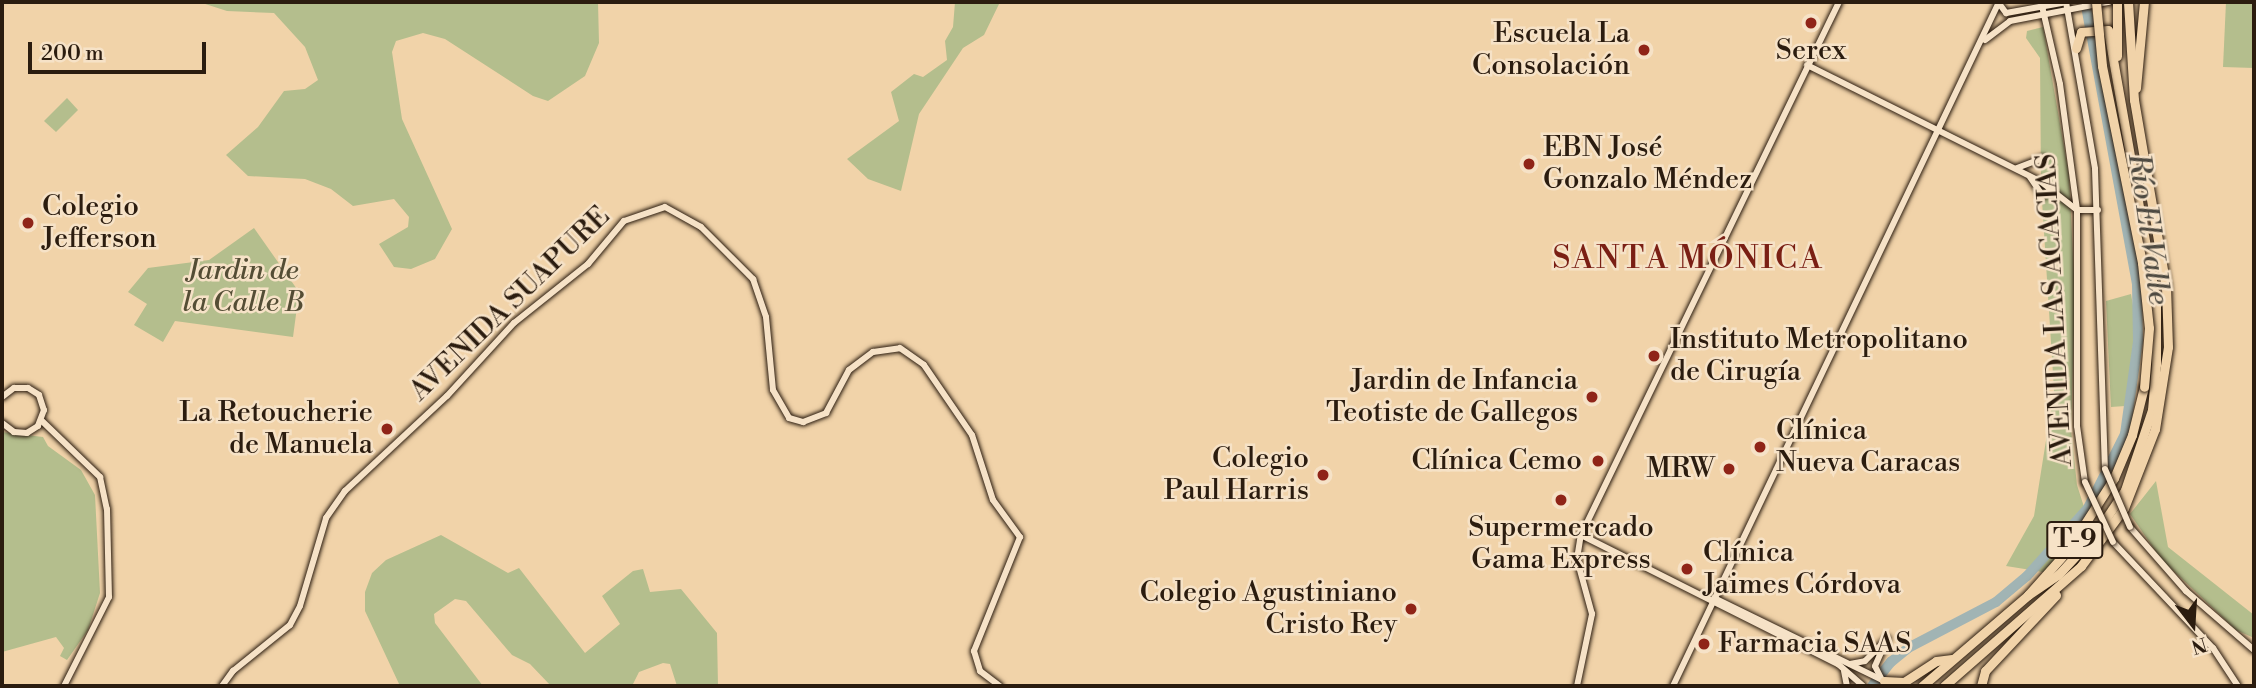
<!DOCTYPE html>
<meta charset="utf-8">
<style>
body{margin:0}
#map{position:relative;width:2256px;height:688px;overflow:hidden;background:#f1d3a9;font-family:"Libre Bodoni",serif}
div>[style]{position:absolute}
.green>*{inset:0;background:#b4be8d}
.river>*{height:10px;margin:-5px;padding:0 5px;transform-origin:5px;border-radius:5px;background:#a1b4b4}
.roads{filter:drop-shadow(0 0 2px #2b1c0f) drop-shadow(0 0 2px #2b1c0f)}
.secondary>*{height:6px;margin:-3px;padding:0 3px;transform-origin:3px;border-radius:3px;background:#f6e2c7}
.highway>*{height:9px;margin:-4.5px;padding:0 4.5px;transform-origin:4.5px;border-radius:4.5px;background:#f1d3a9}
.bridges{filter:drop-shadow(0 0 2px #2b1c0f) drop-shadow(0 0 2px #2b1c0f)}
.secondary-bridge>*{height:6px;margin:-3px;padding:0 3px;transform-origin:3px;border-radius:3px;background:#f6e2c7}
.highway-bridge>*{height:9px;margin:-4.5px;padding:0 4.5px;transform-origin:4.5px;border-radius:4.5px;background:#f1d3a9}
.dots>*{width:19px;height:19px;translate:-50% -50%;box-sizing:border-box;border:4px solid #f6e2c7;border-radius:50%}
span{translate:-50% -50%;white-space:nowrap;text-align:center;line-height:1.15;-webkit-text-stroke:5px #f6e2c7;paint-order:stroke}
.shield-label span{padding:2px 5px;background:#f6e2c7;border:2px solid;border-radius:5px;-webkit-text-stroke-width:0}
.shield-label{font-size:26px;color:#2b1c0f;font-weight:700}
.poi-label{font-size:28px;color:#2b1c0f}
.right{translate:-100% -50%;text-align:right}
.left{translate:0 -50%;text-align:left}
.park-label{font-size:28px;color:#544d35;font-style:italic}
.street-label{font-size:28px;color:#2b1c0f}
.water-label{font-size:30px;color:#4e4a41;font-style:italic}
.quarter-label{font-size:32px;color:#7a1f14;letter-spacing:2px}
.frame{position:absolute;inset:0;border:4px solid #2b1c0f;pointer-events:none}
.north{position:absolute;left:2158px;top:590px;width:70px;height:70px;-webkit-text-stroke:5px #f6e2c7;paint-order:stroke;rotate:163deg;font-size:19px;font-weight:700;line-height:28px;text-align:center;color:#2b1c0f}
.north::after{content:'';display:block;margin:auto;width:24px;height:32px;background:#2b1c0f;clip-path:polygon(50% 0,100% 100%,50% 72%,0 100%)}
.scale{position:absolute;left:28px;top:42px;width:178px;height:32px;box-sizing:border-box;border:4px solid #2b1c0f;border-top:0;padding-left:9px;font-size:21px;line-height:24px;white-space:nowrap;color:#2b1c0f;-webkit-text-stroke:5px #f6e2c7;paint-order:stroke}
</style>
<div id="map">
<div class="green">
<div style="clip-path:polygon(199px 2px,598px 2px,599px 43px,585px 76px,548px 101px,533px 96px,445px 39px,423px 33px,396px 41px,392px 52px,402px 119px,452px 229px,435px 259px,411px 269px,394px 267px,379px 244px,408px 227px,409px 217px,394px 199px,353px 206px,331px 189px,305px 179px,248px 176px,226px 155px,258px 127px,284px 91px,305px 89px,318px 80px,305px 47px,274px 13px,227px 11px)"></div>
<div style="clip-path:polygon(955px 2px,1000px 2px,984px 35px,963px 48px,919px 114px,901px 191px,868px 179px,847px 159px,899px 121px,891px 92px,914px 74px,923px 77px,947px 60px,945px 41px,953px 27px)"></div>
<div style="clip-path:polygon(2226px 2px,2254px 2px,2254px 68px,2223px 67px)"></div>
<div style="clip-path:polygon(2043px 27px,2069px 175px,2075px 297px,2071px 430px,2077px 485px,2091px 529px,2049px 573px,2006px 566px,2034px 516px,2054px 390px,2041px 185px,2040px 58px,2026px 38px,2027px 31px)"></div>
<div style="clip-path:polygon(67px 98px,78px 110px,56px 132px,44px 121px)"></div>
<div style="clip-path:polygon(254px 228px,299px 292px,293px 337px,175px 321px,163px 342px,134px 325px,147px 304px,128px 292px,148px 268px,209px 260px)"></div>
<div style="clip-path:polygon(2131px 294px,2136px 323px,2125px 406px,2111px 407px,2106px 301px)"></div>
<div style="clip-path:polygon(2px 432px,43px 437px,48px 446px,81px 470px,95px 495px,100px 593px,88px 630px,67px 660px,60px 656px,64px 648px,56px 637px,2px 652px)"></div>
<div style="clip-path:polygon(2156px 481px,2168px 547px,2254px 615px,2254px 638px,2236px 630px,2161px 559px,2130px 514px)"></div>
<div style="clip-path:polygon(441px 535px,508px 573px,519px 568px,585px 653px,620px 624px,602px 596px,633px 571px,643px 569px,650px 592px,681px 589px,717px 633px,718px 686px,677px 686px,670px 664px,663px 663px,639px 672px,632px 686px,551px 686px,530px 664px,512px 655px,466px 601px,455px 599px,434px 614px,435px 623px,483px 686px,400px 686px,365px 611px,365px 592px,372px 573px,386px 560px)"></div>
</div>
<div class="river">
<div style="left:1872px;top:686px;width:31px;rotate:-52deg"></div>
<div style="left:1891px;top:662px;width:22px;rotate:-39deg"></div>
<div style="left:1908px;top:648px;width:99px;rotate:-27.6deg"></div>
<div style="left:1996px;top:602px;width:40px;rotate:-40deg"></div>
<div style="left:2027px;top:576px;width:91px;rotate:-48.1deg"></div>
<div style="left:2088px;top:508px;width:83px;rotate:-63.4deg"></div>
<div style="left:2125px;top:434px;width:93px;rotate:-82deg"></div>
<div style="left:2138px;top:342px;width:58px;rotate:-91deg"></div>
<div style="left:2137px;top:284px;width:287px;rotate:-100.4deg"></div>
</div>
<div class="roads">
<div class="secondary">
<div style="left:1998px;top:2px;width:14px;rotate:54deg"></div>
<div style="left:2006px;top:13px;width:62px;rotate:-10.2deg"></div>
<div style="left:2066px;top:2px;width:169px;rotate:80.1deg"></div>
<div style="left:2095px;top:169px;width:300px;rotate:88.1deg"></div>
<div style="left:2042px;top:6px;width:80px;rotate:77deg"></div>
<div style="left:2060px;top:84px;width:127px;rotate:82.3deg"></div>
<div style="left:2077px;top:210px;width:216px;rotate:90deg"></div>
<div style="left:2077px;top:426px;width:57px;rotate:81.9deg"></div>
<div style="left:1985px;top:40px;width:31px;rotate:-37deg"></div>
<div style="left:2010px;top:21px;width:101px;rotate:-10.9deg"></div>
<div style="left:1807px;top:65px;width:260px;rotate:26.5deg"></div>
<div style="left:2040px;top:181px;width:47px;rotate:38.1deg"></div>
<div style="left:2017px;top:168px;width:28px;rotate:-21deg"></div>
<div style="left:2030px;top:177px;width:18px;rotate:56deg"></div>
<div style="left:2041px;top:197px;width:14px;rotate:-36deg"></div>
<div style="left:2077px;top:210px;width:21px"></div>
<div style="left:2px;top:397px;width:15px;rotate:-37deg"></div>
<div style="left:14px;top:388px;width:14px"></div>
<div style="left:28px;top:388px;width:13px;rotate:32deg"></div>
<div style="left:39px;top:395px;width:16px;rotate:72deg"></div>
<div style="left:44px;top:410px;width:17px;rotate:111deg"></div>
<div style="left:38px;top:426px;width:13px;rotate:148deg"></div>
<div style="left:27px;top:433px;width:13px;rotate:-176deg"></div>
<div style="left:14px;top:432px;width:15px;rotate:-143deg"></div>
<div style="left:42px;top:421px;width:81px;rotate:44deg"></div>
<div style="left:100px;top:477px;width:33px;rotate:78deg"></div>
<div style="left:107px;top:509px;width:88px;rotate:88.7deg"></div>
<div style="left:109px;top:597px;width:100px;rotate:116.8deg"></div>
<div style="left:2130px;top:527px;width:85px;rotate:48.8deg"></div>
<div style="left:2186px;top:591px;width:90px;rotate:40.9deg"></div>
<div style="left:1581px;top:535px;width:288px;rotate:26.7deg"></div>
<div style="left:1838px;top:664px;width:33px;rotate:41deg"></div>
<div style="left:2113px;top:542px;width:146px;rotate:46.7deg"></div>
<div style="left:2213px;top:648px;width:45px;rotate:56.7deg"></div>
<div style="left:1714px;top:598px;width:189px;rotate:26deg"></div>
<div style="left:1850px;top:664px;width:15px;rotate:-11deg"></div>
<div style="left:1865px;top:661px;width:31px;rotate:-45deg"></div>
<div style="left:1844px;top:671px;width:15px;rotate:79deg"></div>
<div style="left:1881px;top:678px;width:13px;rotate:-117deg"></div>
<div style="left:1875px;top:666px;width:30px;rotate:-66deg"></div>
<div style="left:222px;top:686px;width:19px;rotate:-54deg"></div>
<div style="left:233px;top:671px;width:73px;rotate:-38.9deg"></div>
<div style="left:290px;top:625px;width:21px;rotate:-62deg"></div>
<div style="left:300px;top:606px;width:92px;rotate:-73.5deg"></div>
<div style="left:326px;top:518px;width:33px;rotate:-55deg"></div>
<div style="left:345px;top:491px;width:139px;rotate:-43deg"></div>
<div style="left:447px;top:396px;width:99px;rotate:-47.5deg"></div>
<div style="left:514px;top:323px;width:95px;rotate:-38.6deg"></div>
<div style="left:588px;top:264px;width:56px;rotate:-50.1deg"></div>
<div style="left:624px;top:221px;width:43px;rotate:-18.9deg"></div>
<div style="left:665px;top:207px;width:41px;rotate:29.1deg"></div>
<div style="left:701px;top:227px;width:74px;rotate:45deg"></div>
<div style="left:753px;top:279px;width:40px;rotate:71.1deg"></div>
<div style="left:766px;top:317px;width:73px;rotate:84.5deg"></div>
<div style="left:773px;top:390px;width:32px;rotate:60deg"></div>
<div style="left:789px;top:418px;width:15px;rotate:16deg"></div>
<div style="left:803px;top:422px;width:25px;rotate:-21deg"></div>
<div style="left:826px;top:413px;width:49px;rotate:-61.9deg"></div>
<div style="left:849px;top:370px;width:30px;rotate:-37deg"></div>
<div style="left:873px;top:352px;width:27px;rotate:-8deg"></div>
<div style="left:900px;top:348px;width:29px;rotate:35deg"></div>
<div style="left:924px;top:365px;width:85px;rotate:55.6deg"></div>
<div style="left:972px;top:435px;width:68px;rotate:72.1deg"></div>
<div style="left:993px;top:500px;width:46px;rotate:53.9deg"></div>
<div style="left:1020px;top:537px;width:123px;rotate:112deg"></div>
<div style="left:974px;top:651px;width:21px;rotate:73deg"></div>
<div style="left:980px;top:671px;width:25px;rotate:37deg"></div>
<div style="left:1577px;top:686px;width:74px;rotate:-78.2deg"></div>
<div style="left:1592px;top:614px;width:57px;rotate:-105.3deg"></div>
<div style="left:1577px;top:559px;width:24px;rotate:-81deg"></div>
<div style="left:1581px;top:535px;width:592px;rotate:-64.17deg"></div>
<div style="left:1673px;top:686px;width:758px;rotate:-64.52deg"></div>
</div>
<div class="highway">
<div style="left:2117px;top:2px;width:54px;rotate:90deg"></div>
<div style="left:2136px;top:88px;width:86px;rotate:-84.7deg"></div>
<div style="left:2028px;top:595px;width:36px;rotate:-34deg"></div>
<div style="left:2058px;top:575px;width:53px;rotate:-47.3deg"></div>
<div style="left:2094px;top:536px;width:55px;rotate:-56deg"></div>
<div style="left:2125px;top:490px;width:84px;rotate:-71.4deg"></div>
<div style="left:2152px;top:410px;width:46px;rotate:-85deg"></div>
<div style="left:2156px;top:364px;width:61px;rotate:-90deg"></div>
<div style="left:2156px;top:303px;width:277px;rotate:-100deg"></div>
<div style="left:2108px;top:30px;width:27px;rotate:176deg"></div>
<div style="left:2081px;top:32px;width:17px;rotate:107deg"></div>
<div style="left:1884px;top:681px;width:20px;rotate:3deg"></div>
<div style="left:1904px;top:682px;width:38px;rotate:-33deg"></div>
<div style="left:1936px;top:661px;width:16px;rotate:-7deg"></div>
<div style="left:1922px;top:686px;width:140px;rotate:-40.6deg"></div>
<div style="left:2028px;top:595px;width:60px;rotate:-48.4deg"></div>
<div style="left:2068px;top:550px;width:85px;rotate:-57.4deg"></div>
<div style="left:2114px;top:478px;width:47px;rotate:-67.3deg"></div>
<div style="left:2132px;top:435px;width:49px;rotate:-76deg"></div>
<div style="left:1944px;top:686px;width:182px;rotate:-41.2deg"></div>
<div style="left:2081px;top:566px;width:72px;rotate:-53.4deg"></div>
<div style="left:2124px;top:508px;width:85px;rotate:-68.6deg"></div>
<div style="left:2155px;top:429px;width:83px;rotate:-81deg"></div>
<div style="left:2168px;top:347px;width:60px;rotate:-91.9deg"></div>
<div style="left:2166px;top:287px;width:190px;rotate:-99.7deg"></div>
<div style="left:2134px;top:100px;width:98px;rotate:-93.5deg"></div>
<div style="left:1981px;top:686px;width:16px;rotate:-75deg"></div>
<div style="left:1985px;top:671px;width:104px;rotate:-46.9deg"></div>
</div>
</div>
<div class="bridges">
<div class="secondary-bridge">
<div style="left:2105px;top:469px;width:63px;rotate:66.7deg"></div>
<div style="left:2085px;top:482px;width:66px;rotate:65deg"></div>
</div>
<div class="highway-bridge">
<div style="left:2096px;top:2px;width:64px;rotate:84.6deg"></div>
<div style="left:2102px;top:66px;width:201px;rotate:78.5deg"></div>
<div style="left:2142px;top:263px;width:65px;rotate:83.9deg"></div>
<div style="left:2149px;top:328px;width:59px;rotate:94.8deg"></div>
</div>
</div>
<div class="dots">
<div style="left:1811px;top:23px;background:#8f2418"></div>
<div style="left:1644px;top:50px;background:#8f2418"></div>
<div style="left:1529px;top:164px;background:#8f2418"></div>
<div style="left:28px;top:223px;background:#8f2418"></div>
<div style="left:1654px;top:356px;background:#8f2418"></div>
<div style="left:1592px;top:397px;background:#8f2418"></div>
<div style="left:387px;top:429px;background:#8f2418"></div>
<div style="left:1760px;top:447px;background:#8f2418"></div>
<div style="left:1598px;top:461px;background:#8f2418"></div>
<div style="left:1729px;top:469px;background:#8f2418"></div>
<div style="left:1323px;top:475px;background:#8f2418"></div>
<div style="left:1561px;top:500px;background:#8f2418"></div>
<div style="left:1687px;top:569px;background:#8f2418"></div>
<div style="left:1411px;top:609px;background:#8f2418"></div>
<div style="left:1704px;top:644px;background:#8f2418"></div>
</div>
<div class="shield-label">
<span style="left:2075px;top:540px">T-9</span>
</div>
<div class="poi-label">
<span class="right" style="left:1630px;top:50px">Escuela La<br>Consolación</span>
<span style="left:1811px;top:51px">Serex</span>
<span class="left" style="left:1543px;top:164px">EBN José<br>Gonzalo Méndez</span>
<span class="left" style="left:42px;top:223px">Colegio<br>Jefferson</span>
<span class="left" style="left:1670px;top:356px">Instituto Metropolitano<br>de Cirugía</span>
<span class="right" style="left:1578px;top:397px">Jardin de Infancia<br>Teotiste de Gallegos</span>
<span class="right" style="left:373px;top:429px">La Retoucherie<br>de Manuela</span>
<span class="left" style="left:1776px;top:447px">Clínica<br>Nueva Caracas</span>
<span class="right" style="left:1309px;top:475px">Colegio<br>Paul Harris</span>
<span class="right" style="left:1582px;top:461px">Clínica Cemo</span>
<span class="right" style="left:1715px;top:469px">MRW</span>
<span style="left:1561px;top:544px">Supermercado<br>Gama Express</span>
<span class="left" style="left:1703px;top:569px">Clínica<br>Jaimes Córdova</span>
<span class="right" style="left:1397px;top:609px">Colegio Agustiniano<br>Cristo Rey</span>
<span class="left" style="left:1718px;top:644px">Farmacia SAAS</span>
</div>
<div class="park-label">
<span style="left:243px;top:287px">Jardin de<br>la Calle B</span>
</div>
<div class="street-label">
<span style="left:510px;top:304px;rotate:-44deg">AVENIDA SUAPURE</span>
<span style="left:2055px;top:310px;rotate:-93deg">AVENIDA LAS ACACIAS</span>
</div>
<div class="water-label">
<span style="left:2148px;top:229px;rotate:82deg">Río El Valle</span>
</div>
<div class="quarter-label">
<span style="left:1688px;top:258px">SANTA MÓNICA</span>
</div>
<div class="frame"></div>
<div class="north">N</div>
<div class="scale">200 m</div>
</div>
